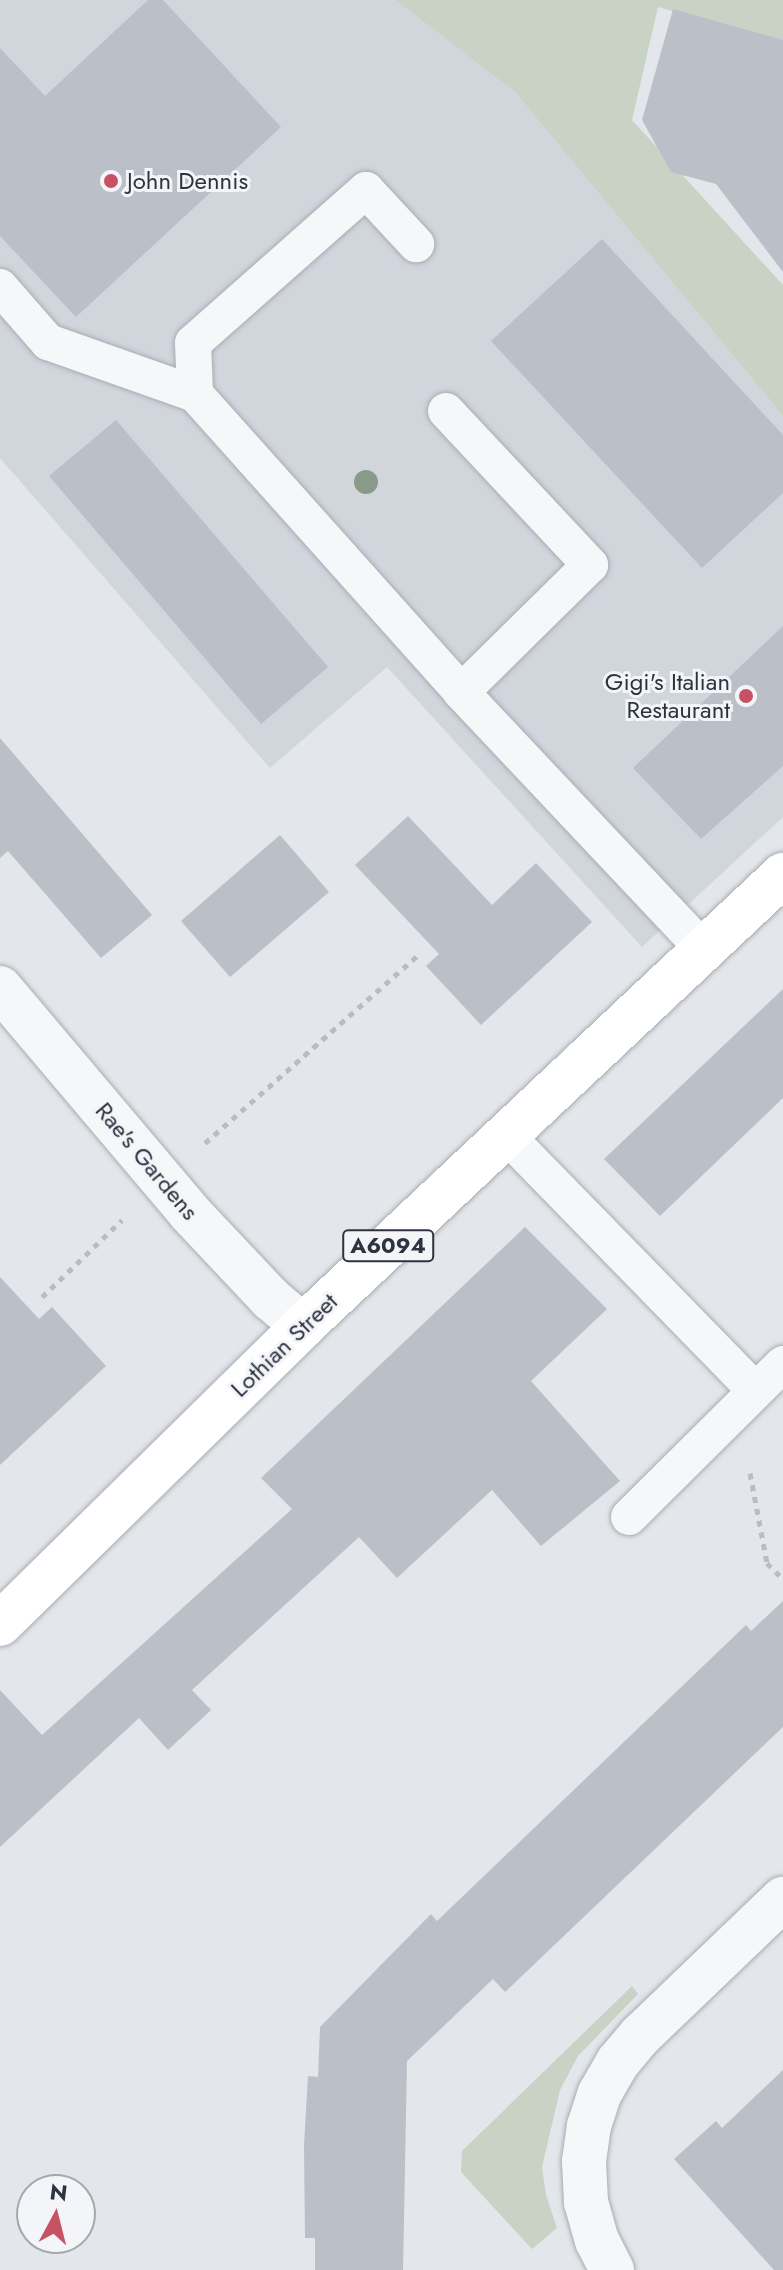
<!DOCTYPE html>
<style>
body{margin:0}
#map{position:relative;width:783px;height:2270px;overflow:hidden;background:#e3e6ea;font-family:Jost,sans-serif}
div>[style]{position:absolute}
.built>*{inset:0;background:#d1d5dc}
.green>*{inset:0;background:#c9d3c5}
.building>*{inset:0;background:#bbbfc7}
.path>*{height:5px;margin-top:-2.5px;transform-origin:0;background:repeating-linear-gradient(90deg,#b9bcc2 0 6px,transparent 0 12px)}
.roads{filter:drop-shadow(0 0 2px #a8adb4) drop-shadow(0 0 2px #a8adb4)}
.service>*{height:36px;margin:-18px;padding:0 18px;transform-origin:18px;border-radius:18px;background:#f6f7f9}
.minor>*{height:44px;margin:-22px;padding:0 22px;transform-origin:22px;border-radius:22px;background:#f6f7f9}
.primary>*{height:44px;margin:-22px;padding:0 22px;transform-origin:22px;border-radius:22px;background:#fff}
.trees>*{width:24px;height:24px;margin:-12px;border-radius:50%;background:#8a9a89}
.dots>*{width:22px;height:22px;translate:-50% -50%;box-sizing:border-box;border:4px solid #f3f5f8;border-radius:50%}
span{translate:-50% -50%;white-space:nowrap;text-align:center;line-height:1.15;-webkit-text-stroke:6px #f3f5f8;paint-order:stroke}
.shield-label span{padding:2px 6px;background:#f3f5f8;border:2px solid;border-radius:6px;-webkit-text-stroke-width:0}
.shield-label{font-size:22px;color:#2c3441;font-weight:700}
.poi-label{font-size:24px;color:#2c3441}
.left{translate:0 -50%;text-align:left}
.right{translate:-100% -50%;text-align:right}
.street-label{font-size:24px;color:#2c3441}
.north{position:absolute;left:16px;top:2174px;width:80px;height:80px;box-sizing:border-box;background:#f3f5f8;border:2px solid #a3a8af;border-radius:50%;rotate:7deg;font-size:22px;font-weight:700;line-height:32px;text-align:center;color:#2c3441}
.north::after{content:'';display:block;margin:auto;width:28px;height:36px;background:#c65264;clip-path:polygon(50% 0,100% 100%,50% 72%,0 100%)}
</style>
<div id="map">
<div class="built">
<div style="clip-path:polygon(0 0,395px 0,515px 92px,783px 416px,783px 817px,642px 947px,387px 667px,270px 768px,0 458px)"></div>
</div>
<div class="green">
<div style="clip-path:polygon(395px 0,783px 0,783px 43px,658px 7px,632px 120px,783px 285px,783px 416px,515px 92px)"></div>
<div style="clip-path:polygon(632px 1986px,638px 1994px,578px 2056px,560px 2090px,542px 2167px,546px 2195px,557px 2228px,532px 2249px,461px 2172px,462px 2151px)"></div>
</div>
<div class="building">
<div style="clip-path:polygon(148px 0,163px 0,281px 127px,76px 317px,0 236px,0 48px,45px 96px)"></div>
<div style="clip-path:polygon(673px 9px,783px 40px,783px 272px,716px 184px,671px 172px,642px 120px)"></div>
<div style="clip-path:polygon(602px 239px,783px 435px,783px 493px,702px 568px,491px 341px)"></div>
<div style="clip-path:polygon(116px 420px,328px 667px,261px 724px,49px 476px)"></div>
<div style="clip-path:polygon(783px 626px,783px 766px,701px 839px,633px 768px)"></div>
<div style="clip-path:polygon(0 738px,152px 915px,101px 958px,8px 851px,0 858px)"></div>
<div style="clip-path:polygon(408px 816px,492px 905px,536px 863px,592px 922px,481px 1025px,426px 966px,439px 954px,355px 865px)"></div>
<div style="clip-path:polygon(280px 835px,329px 892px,230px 977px,181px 921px)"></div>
<div style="clip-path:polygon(783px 989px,783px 1098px,660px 1216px,604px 1159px)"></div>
<div style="clip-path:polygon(525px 1227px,607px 1309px,531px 1381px,620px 1481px,541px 1546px,492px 1490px,397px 1578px,359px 1537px,192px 1690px,211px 1710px,168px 1750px,139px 1718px,0 1847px,0 1690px,42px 1735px,292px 1509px,261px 1478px)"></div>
<div style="clip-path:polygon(0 1277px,39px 1319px,52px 1307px,106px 1366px,0 1465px)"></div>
<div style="clip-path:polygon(783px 1601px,783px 1727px,505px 1992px,493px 1979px,407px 2061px,403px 2270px,315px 2270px,315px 2238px,305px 2238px,304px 2145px,308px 2076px,318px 2077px,320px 2027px,431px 1914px,437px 1921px,746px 1625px,751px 1631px)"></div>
<div style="clip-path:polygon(783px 2070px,783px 2270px,774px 2270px,674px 2159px,716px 2121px,722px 2128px)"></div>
</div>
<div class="path">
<div style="left:205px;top:1143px;width:284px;rotate:-41.4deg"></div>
<div style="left:42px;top:1297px;width:111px;rotate:-43.9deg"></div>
<div style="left:750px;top:1473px;width:92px;rotate:79.3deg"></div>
<div style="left:767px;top:1563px;width:23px;rotate:45deg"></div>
</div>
<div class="roads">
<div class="service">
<div style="left:0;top:287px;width:73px;rotate:48.9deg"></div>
<div style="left:48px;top:342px;width:156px;rotate:19.5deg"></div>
<div style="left:195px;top:394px;width:399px;rotate:48.2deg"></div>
<div style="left:461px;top:692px;width:354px;rotate:46.7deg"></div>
<div style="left:195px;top:394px;width:51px;rotate:-92.2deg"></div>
<div style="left:193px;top:343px;width:231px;rotate:-41.5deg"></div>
<div style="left:366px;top:190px;width:74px;rotate:47.2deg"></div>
<div style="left:446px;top:411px;width:211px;rotate:46.9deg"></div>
<div style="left:590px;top:565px;width:181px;rotate:135.4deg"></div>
<div style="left:506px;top:1135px;width:356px;rotate:45.7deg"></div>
<div style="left:629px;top:1517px;width:217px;rotate:-44.8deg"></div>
</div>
<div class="minor">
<div style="left:0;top:988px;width:293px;rotate:49.8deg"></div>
<div style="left:189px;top:1212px;width:120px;rotate:46.7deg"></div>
<div style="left:271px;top:1299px;width:42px;rotate:40.2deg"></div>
<div style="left:612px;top:2270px;width:33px;rotate:-117deg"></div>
<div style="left:597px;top:2241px;width:41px;rotate:-105.8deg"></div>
<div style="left:586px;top:2202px;width:41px;rotate:-92.8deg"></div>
<div style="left:584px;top:2161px;width:35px;rotate:-82deg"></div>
<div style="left:589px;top:2126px;width:35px;rotate:-72deg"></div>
<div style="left:600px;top:2093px;width:36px;rotate:-60deg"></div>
<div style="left:618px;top:2062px;width:35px;rotate:-50deg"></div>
<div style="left:641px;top:2035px;width:197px;rotate:-43.8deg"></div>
</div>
<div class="primary">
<div style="left:0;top:1624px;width:425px;rotate:-44.5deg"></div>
<div style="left:303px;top:1326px;width:659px;rotate:-43.22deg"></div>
</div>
</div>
<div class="trees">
<div style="left:366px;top:482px"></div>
</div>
<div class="dots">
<div style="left:111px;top:181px;background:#c65264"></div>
<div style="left:746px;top:696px;background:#c65264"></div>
</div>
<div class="shield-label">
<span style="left:388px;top:1246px">A6094</span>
</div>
<div class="poi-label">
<span class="left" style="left:127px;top:181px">John Dennis</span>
<span class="right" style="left:730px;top:696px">Gigi's Italian<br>Restaurant</span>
</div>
<div class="street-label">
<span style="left:147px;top:1161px;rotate:50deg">Rae's Gardens</span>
<span style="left:284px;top:1345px;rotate:-44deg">Lothian Street</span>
</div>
<div class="north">N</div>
</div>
